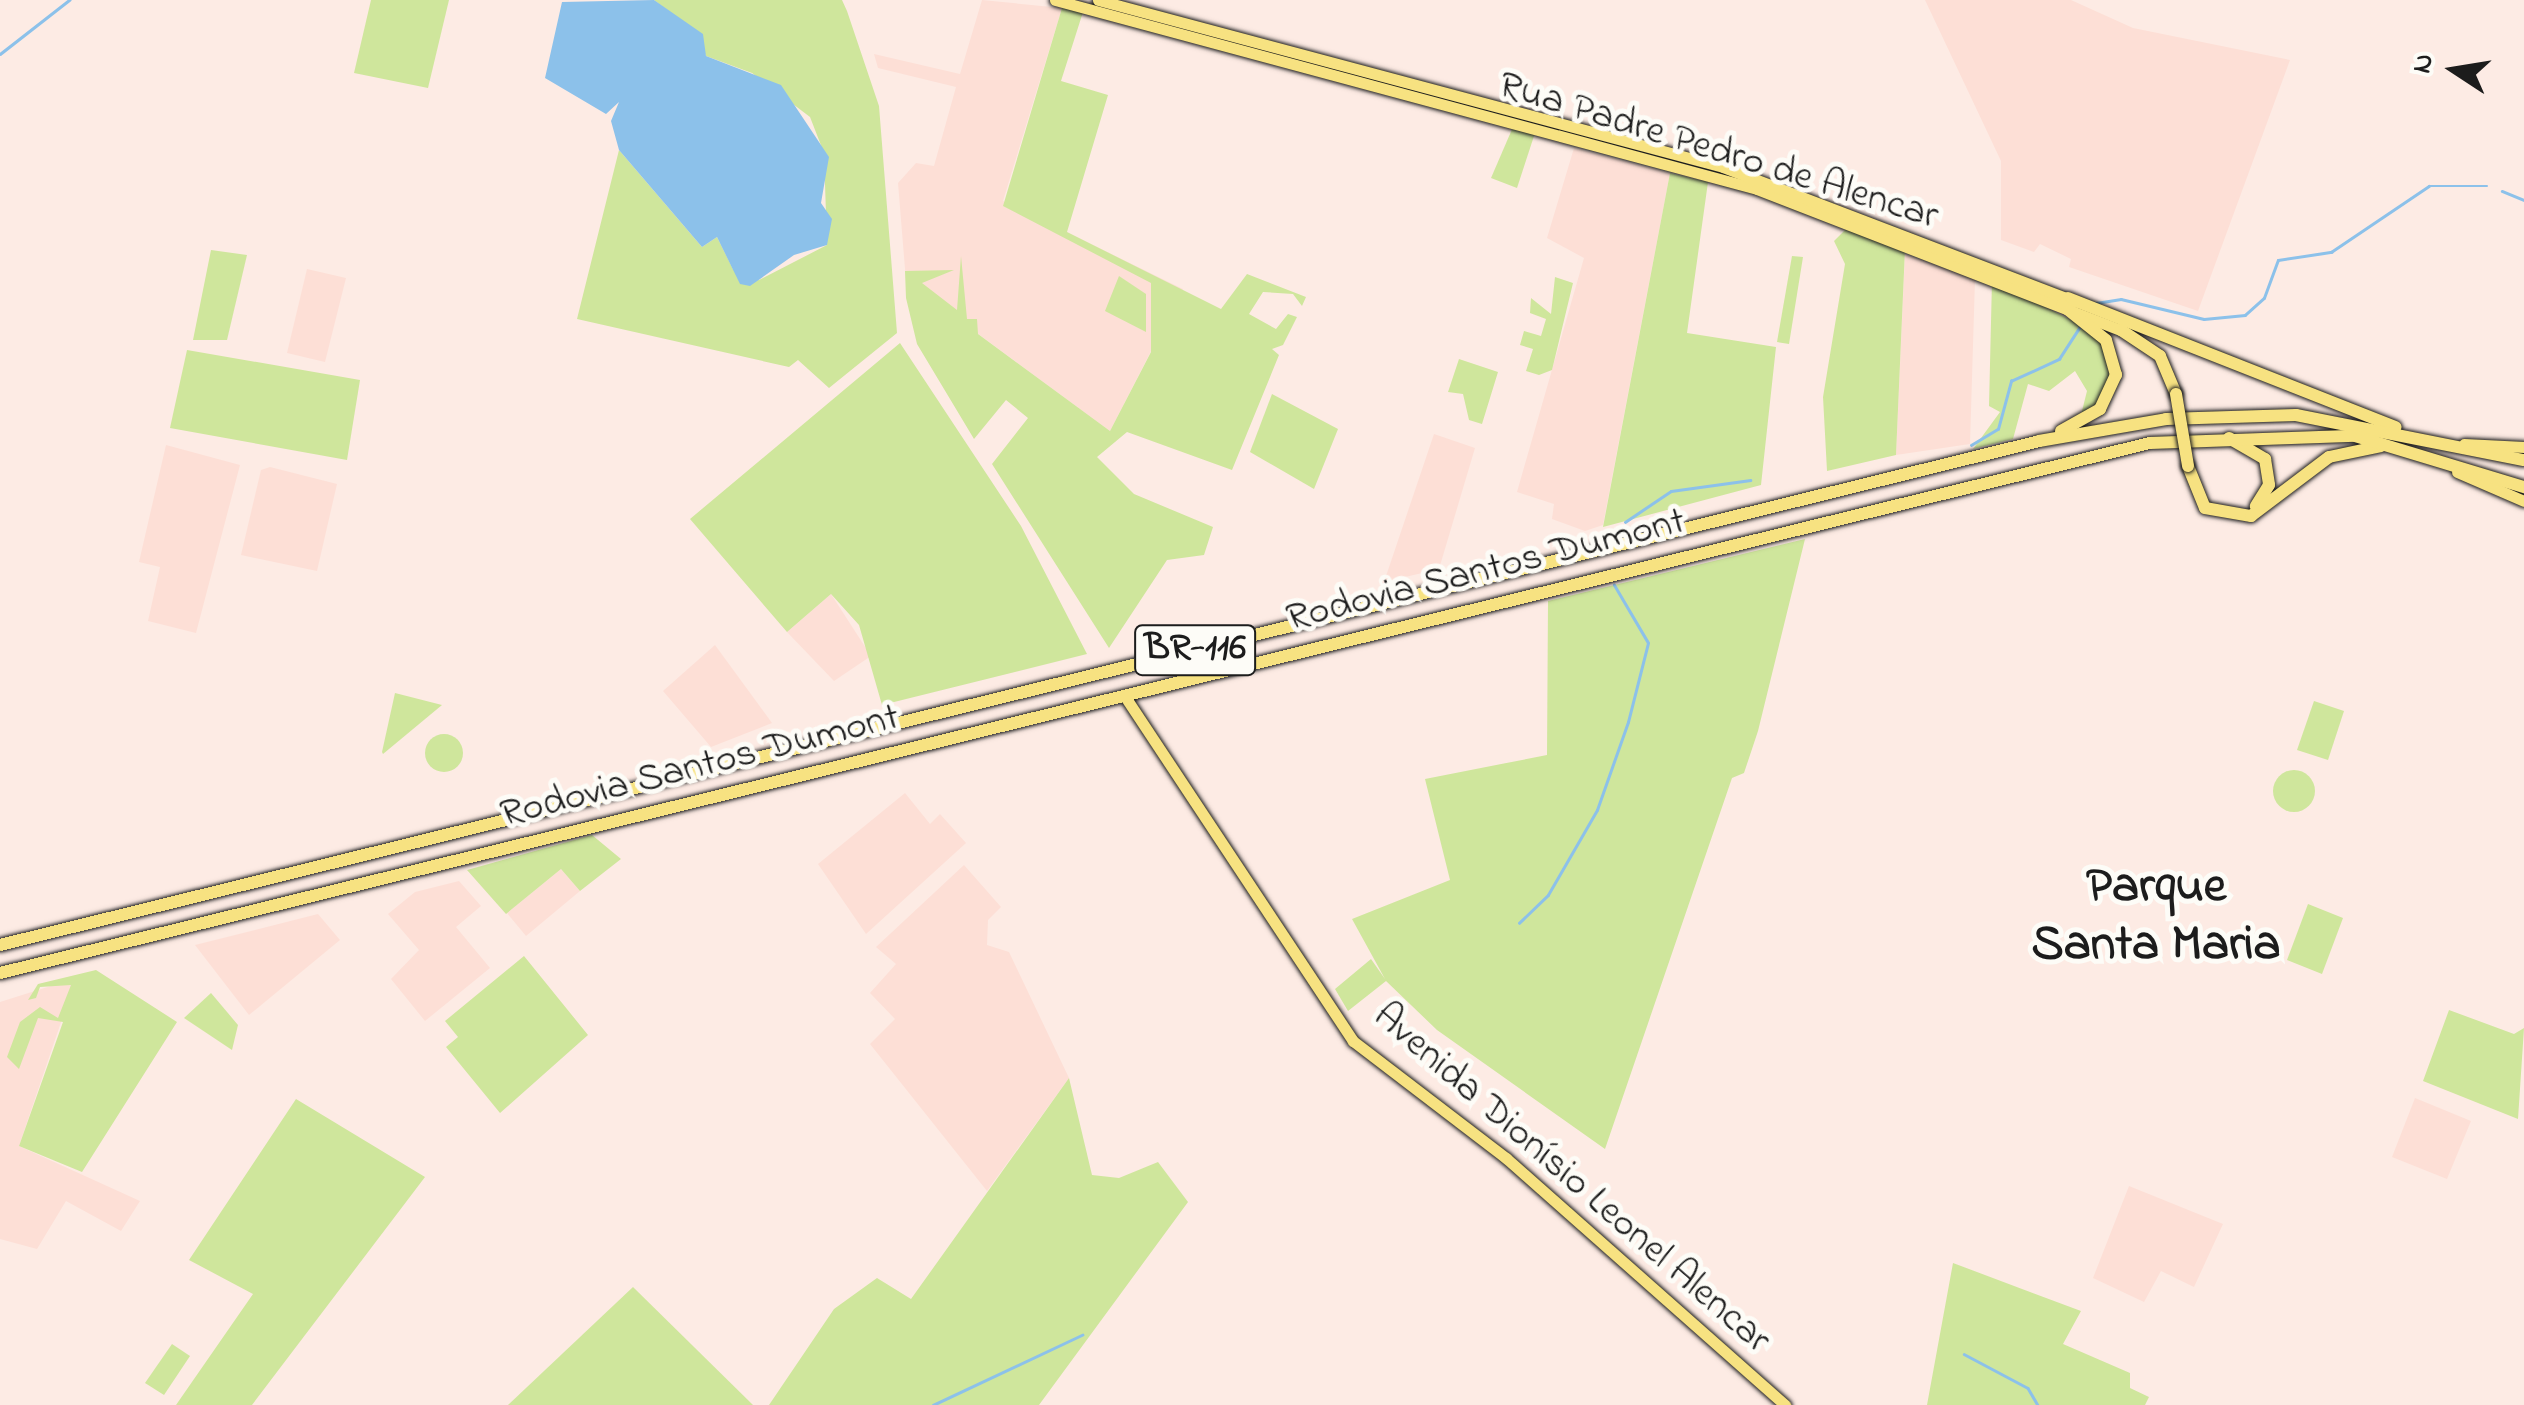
<!DOCTYPE html>
<meta charset="utf-8">
<style>
body{margin:0}
#map{position:relative;width:2524px;height:1405px;overflow:hidden;background:#fdebe4;font-family:"Indie Flower",sans-serif}
div>[style]{position:absolute}
.built>*{inset:0;background:#fddfd6}
.green>*{inset:0;background:#cfe69c}
.round{border-radius:50%}
.water>*{inset:0;background:#8cc1ea}
.stream>*{height:2.5px;margin:-1.25px;padding:0 1.25px;transform-origin:1.25px;border-radius:1.25px;background:#8cc1ea}
.roads{filter:drop-shadow(0 0 2px #1c1c1c) drop-shadow(0 0 2px #1c1c1c)}
.major>*{height:11px;margin:-5.5px;padding:0 5.5px;transform-origin:5.5px;border-radius:5.5px;background:#f7e281}
.highway>*{height:12px;margin:-6px;padding:0 6px;transform-origin:6px;border-radius:6px;background:#f7e281}
.bridges{filter:drop-shadow(0 0 2px #1c1c1c) drop-shadow(0 0 2px #1c1c1c)}
.highway-bridge>*{height:12px;margin:-6px;padding:0 6px;transform-origin:6px;border-radius:6px;background:#f7e281}
span{translate:-50% -50%;white-space:nowrap;text-align:center;line-height:1.15;-webkit-text-stroke:10px #fdfcf7;paint-order:stroke}
.shield-label span{padding:2px 8px;background:#fdfcf7;border:2px solid;border-radius:8px;-webkit-text-stroke-width:0}
.shield-label{font-size:38px;color:#1c1c1c;font-weight:700}
.street-label{font-size:40px;color:#1c1c1c}
.district-label{font-size:50px;color:#1c1c1c;font-weight:700}
.north{position:absolute;left:2404px;top:20px;width:100px;height:100px;-webkit-text-stroke:8px #fdfcf7;paint-order:stroke;rotate:282deg;font-size:28px;font-weight:700;line-height:40px;text-align:center;color:#1c1c1c}
.north::after{content:'';display:block;margin:auto;width:35px;height:45px;background:#1c1c1c;clip-path:polygon(50% 0,100% 100%,50% 72%,0 100%)}
</style>
<div id="map">
<div class="built">
<div style="clip-path:polygon(982px 0,1062px 8px,1003px 201px,1183px 289px,1110px 431px,906px 281px,898px 183px,916px 163px,934px 166px,956px 87px,878px 68px,874px 54px,960px 74px)"></div>
<div style="clip-path:polygon(1925px 0,2071px 0,2133px 28px,2290px 60px,2198px 311px,2069px 267px,2071px 259px,2040px 244px,2034px 252px,2001px 240px,2001px 161px)"></div>
<div style="clip-path:polygon(1574px 148px,1670px 173px,1603px 525px,1585px 531px,1552px 519px,1554px 504px,1517px 492px,1584px 258px,1547px 238px)"></div>
<div style="clip-path:polygon(1905px 254px,1975px 279px,1970px 444px,1896px 455px)"></div>
<div style="clip-path:polygon(307px 269px,346px 278px,325px 362px,287px 353px)"></div>
<div style="clip-path:polygon(1434px 434px,1475px 448px,1439px 569px,1384px 582px)"></div>
<div style="clip-path:polygon(166px 445px,240px 465px,196px 633px,148px 621px,160px 567px,139px 562px)"></div>
<div style="clip-path:polygon(270px 467px,337px 484px,317px 571px,241px 555px,261px 470px)"></div>
<div style="clip-path:polygon(831px 594px,871px 656px,834px 681px,787px 632px)"></div>
<div style="clip-path:polygon(715px 645px,772px 723px,711px 747px,663px 691px)"></div>
<div style="clip-path:polygon(905px 793px,930px 824px,940px 814px,966px 843px,866px 934px,818px 864px)"></div>
<div style="clip-path:polygon(964px 865px,1001px 907px,988px 920px,987px 945px,1009px 952px,1069px 1078px,987px 1191px,870px 1044px,895px 1019px,870px 993px,896px 964px,876px 947px)"></div>
<div style="clip-path:polygon(561px 869px,580px 891px,526px 936px,507px 913px)"></div>
<div style="clip-path:polygon(459px 881px,481px 906px,456px 927px,490px 968px,425px 1021px,391px 979px,419px 950px,388px 914px,415px 892px)"></div>
<div style="clip-path:polygon(318px 914px,340px 940px,249px 1015px,195px 945px)"></div>
<div style="clip-path:polygon(76px 978px,19px 1146px,140px 1201px,121px 1231px,66px 1201px,37px 1249px,0 1239px,0 1002px)"></div>
<div style="clip-path:polygon(2415px 1098px,2471px 1121px,2447px 1179px,2392px 1157px)"></div>
<div style="clip-path:polygon(2129px 1186px,2223px 1224px,2194px 1287px,2161px 1271px,2144px 1302px,2093px 1278px)"></div>
</div>
<div class="green">
<div style="clip-path:polygon(371px 0,449px 0,428px 88px,354px 73px)"></div>
<div style="clip-path:polygon(654px 0,842px 0,847px 11px,879px 106px,897px 333px,829px 388px,798px 360px,789px 367px,577px 319px,619px 150px,702px 247px,717px 237px,733px 269px,759px 280px,827px 245px,824px 153px,810px 117px,752px 73px,706px 56px,696px 32px)"></div>
<div style="clip-path:polygon(1062px 8px,1083px 12px,1061px 81px,1108px 95px,1067px 232px,1221px 309px,1247px 274px,1306px 297px,1302px 306px,1293px 294px,1263px 292px,1249px 314px,1276px 329px,1288px 314px,1297px 317px,1283px 345px,1272px 349px,1279px 355px,1232px 470px,1127px 432px,1097px 457px,1134px 494px,1213px 527px,1204px 555px,1167px 560px,1109px 648px,992px 464px,1028px 418px,1006px 400px,974px 439px,917px 344px,906px 298px,905px 271px,954px 270px,922px 283px,957px 310px,961px 256px,967px 319px,977px 319px,978px 334px,1110px 431px,1151px 352px,1151px 283px,1003px 206px)"></div>
<div style="clip-path:polygon(1513px 127px,1535px 133px,1517px 188px,1491px 178px)"></div>
<div style="clip-path:polygon(1670px 173px,1708px 182px,1687px 333px,1776px 347px,1761px 485px,1603px 527px)"></div>
<div style="clip-path:polygon(1847px 228px,1905px 249px,1896px 455px,1827px 471px,1823px 397px,1845px 264px,1834px 241px)"></div>
<div style="clip-path:polygon(211px 250px,247px 255px,227px 340px,193px 340px)"></div>
<div style="clip-path:polygon(1792px 256px,1803px 257px,1789px 344px,1777px 342px)"></div>
<div style="clip-path:polygon(1119px 276px,1146px 294px,1146px 332px,1105px 311px)"></div>
<div style="clip-path:polygon(1555px 277px,1573px 283px,1552px 370px,1539px 375px,1526px 371px,1533px 349px,1520px 345px,1524px 331px,1541px 336px,1546px 319px,1530px 313px,1531px 298px,1551px 314px)"></div>
<div style="clip-path:polygon(1992px 280px,2095px 332px,2114px 365px,2101px 402px,2081px 415px,2087px 391px,2075px 371px,2049px 391px,2028px 384px,2013px 439px,1973px 449px,2000px 412px,1989px 406px)"></div>
<div style="clip-path:polygon(900px 343px,1021px 526px,1087px 654px,882px 705px,859px 625px,831px 594px,787px 632px,690px 519px)"></div>
<div style="clip-path:polygon(187px 350px,360px 380px,347px 460px,170px 428px)"></div>
<div style="clip-path:polygon(1459px 359px,1498px 372px,1482px 424px,1469px 420px,1463px 394px,1448px 392px)"></div>
<div style="clip-path:polygon(1272px 394px,1338px 429px,1314px 489px,1250px 452px)"></div>
<div style="clip-path:polygon(1805px 539px,1758px 731px,1744px 773px,1732px 778px,1605px 1149px,1437px 1030px,1386px 981px,1348px 1011px,1335px 989px,1371px 959px,1385px 979px,1352px 919px,1450px 880px,1425px 779px,1547px 755px,1548px 601px)"></div>
<div style="clip-path:polygon(395px 693px,442px 705px,383px 754px,382px 752px)"></div>
<div style="clip-path:polygon(2314px 701px,2344px 711px,2328px 760px,2297px 750px)"></div>
<div class="round" style="left:425px;top:734px;width:38px;height:38px"></div>
<div class="round" style="left:2273px;top:770px;width:42px;height:42px"></div>
<div style="clip-path:polygon(592px 835px,621px 859px,580px 891px,561px 869px,506px 914px,467px 870px)"></div>
<div style="clip-path:polygon(2308px 904px,2343px 918px,2322px 974px,2287px 960px)"></div>
<div style="clip-path:polygon(524px 956px,588px 1035px,500px 1113px,446px 1047px,458px 1037px,445px 1021px)"></div>
<div style="clip-path:polygon(96px 970px,177px 1022px,82px 1172px,19px 1146px,63px 1022px,38px 1018px,19px 1069px,7px 1057px,20px 1022px,40px 1007px,58px 1018px,71px 985px,40px 987px,36px 998px,28px 1000px,38px 984px)"></div>
<div style="clip-path:polygon(211px 993px,238px 1025px,232px 1050px,184px 1018px)"></div>
<div style="clip-path:polygon(2449px 1010px,2514px 1034px,2524px 1028px,2518px 1119px,2423px 1081px)"></div>
<div style="clip-path:polygon(1069px 1078px,1092px 1175px,1119px 1178px,1158px 1162px,1188px 1202px,1039px 1405px,769px 1405px,834px 1309px,877px 1278px,911px 1299px)"></div>
<div style="clip-path:polygon(296px 1099px,425px 1177px,252px 1405px,176px 1405px,253px 1294px,189px 1260px)"></div>
<div style="clip-path:polygon(1953px 1263px,2081px 1311px,2063px 1344px,2130px 1373px,2130px 1388px,2149px 1397px,2145px 1405px,1927px 1405px)"></div>
<div style="clip-path:polygon(633px 1287px,753px 1405px,508px 1405px)"></div>
<div style="clip-path:polygon(172px 1344px,190px 1356px,164px 1395px,145px 1383px)"></div>
</div>
<div class="water">
<div style="clip-path:polygon(654px 0,703px 34px,706px 56px,781px 85px,829px 157px,821px 203px,832px 219px,827px 245px,794px 255px,750px 286px,740px 284px,717px 237px,702px 247px,619px 150px,611px 121px,619px 102px,606px 114px,545px 78px,562px 2px)"></div>
</div>
<div class="stream">
<div style="left:0;top:54px;width:88px;rotate:-38deg"></div>
<div style="left:2502px;top:191px;width:24px;rotate:22deg"></div>
<div style="left:2096px;top:303px;width:25px;rotate:-9deg"></div>
<div style="left:2121px;top:299px;width:85px;rotate:13.5deg"></div>
<div style="left:2204px;top:319px;width:41px;rotate:-5.6deg"></div>
<div style="left:2245px;top:315px;width:25px;rotate:-42deg"></div>
<div style="left:2264px;top:298px;width:40px;rotate:-69.8deg"></div>
<div style="left:2278px;top:260px;width:54px;rotate:-8.6deg"></div>
<div style="left:2331px;top:252px;width:118px;rotate:-34deg"></div>
<div style="left:2429px;top:186px;width:58px"></div>
<div style="left:1971px;top:445px;width:31px;rotate:-31deg"></div>
<div style="left:1998px;top:429px;width:50px;rotate:-74.8deg"></div>
<div style="left:2011px;top:381px;width:53px;rotate:-24.6deg"></div>
<div style="left:2059px;top:359px;width:40px;rotate:-57.1deg"></div>
<div style="left:1625px;top:522px;width:55px;rotate:-34deg"></div>
<div style="left:1671px;top:491px;width:80px;rotate:-7.9deg"></div>
<div style="left:1519px;top:923px;width:40px;rotate:-44deg"></div>
<div style="left:1548px;top:895px;width:98px;rotate:-60deg"></div>
<div style="left:1597px;top:810px;width:93px;rotate:-70.6deg"></div>
<div style="left:1628px;top:722px;width:81px;rotate:-75.8deg"></div>
<div style="left:1648px;top:643px;width:67px;rotate:-120.4deg"></div>
<div style="left:1964px;top:1354px;width:72px;rotate:28deg"></div>
<div style="left:2028px;top:1388px;width:20px;rotate:60deg"></div>
<div style="left:933px;top:1405px;width:165px;rotate:-25.2deg"></div>
</div>
<div class="roads">
<div class="major">
<div style="left:1055px;top:0;width:727px;rotate:15.07deg"></div>
<div style="left:1757px;top:189px;width:390px;rotate:21.2deg"></div>
<div style="left:1098px;top:0;width:647px;rotate:14.96deg"></div>
<div style="left:1723px;top:167px;width:378px;rotate:20.9deg"></div>
<div style="left:2464px;top:444px;width:60px;rotate:2.9deg"></div>
<div style="left:2457px;top:472px;width:73px;rotate:23.4deg"></div>
<div style="left:1124px;top:695px;width:415px;rotate:56.5deg"></div>
<div style="left:1353px;top:1041px;width:193px;rotate:37.4deg"></div>
<div style="left:1506px;top:1158px;width:373px;rotate:41.5deg"></div>
</div>
<div class="highway">
<div style="left:2068px;top:298px;width:352px;rotate:21.5deg"></div>
<div style="left:2121px;top:330px;width:47px;rotate:33.7deg"></div>
<div style="left:2160px;top:356px;width:41px;rotate:67.2deg"></div>
<div style="left:2061px;top:431px;width:45px;rotate:-29.4deg"></div>
<div style="left:2100px;top:409px;width:38px;rotate:-65deg"></div>
<div style="left:2116px;top:375px;width:36px;rotate:-106deg"></div>
<div style="left:2106px;top:340px;width:56px;rotate:-141.5deg"></div>
<div style="left:2229px;top:438px;width:42px;rotate:30.3deg"></div>
<div style="left:2265px;top:459px;width:26px;rotate:81deg"></div>
<div style="left:2269px;top:485px;width:25px;rotate:122deg"></div>
<div style="left:2188px;top:466px;width:45px;rotate:68deg"></div>
<div style="left:2205px;top:508px;width:47px;rotate:9.9deg"></div>
<div style="left:2251px;top:516px;width:98px;rotate:-37.1deg"></div>
<div style="left:2329px;top:457px;width:53px;rotate:-11.9deg"></div>
<div style="left:0;top:945px;width:2100px;rotate:-13.88deg"></div>
<div style="left:2039px;top:441px;width:129px;rotate:-9.8deg"></div>
<div style="left:2166px;top:419px;width:130px;rotate:-1.8deg"></div>
<div style="left:2296px;top:415px;width:232px;rotate:11.2deg"></div>
<div style="left:0;top:973px;width:2214px;rotate:-13.85deg"></div>
<div style="left:2150px;top:443px;width:205px;rotate:-2deg"></div>
<div style="left:2355px;top:436px;width:177px;rotate:16.8deg"></div>
</div>
</div>
<div class="bridges">
<div class="highway-bridge">
<div style="left:2176px;top:394px;width:73px;rotate:80.5deg"></div>
</div>
</div>
<div class="shield-label">
<span style="left:1195px;top:650px">BR-116</span>
</div>
<div class="street-label">
<span style="left:1718px;top:152px;rotate:17deg">Rua Padre Pedro de Alencar</span>
<span style="left:1486px;top:571px;rotate:-14deg">Rodovia Santos Dumont</span>
<span style="left:700px;top:767px;rotate:-14deg">Rodovia Santos Dumont</span>
<span style="left:1571px;top:1179px;rotate:41deg">Avenida Dionísio Leonel Alencar</span>
</div>
<div class="district-label">
<span style="left:2156px;top:916px">Parque<br>Santa Maria</span>
</div>
<div class="north">N</div>
</div>
